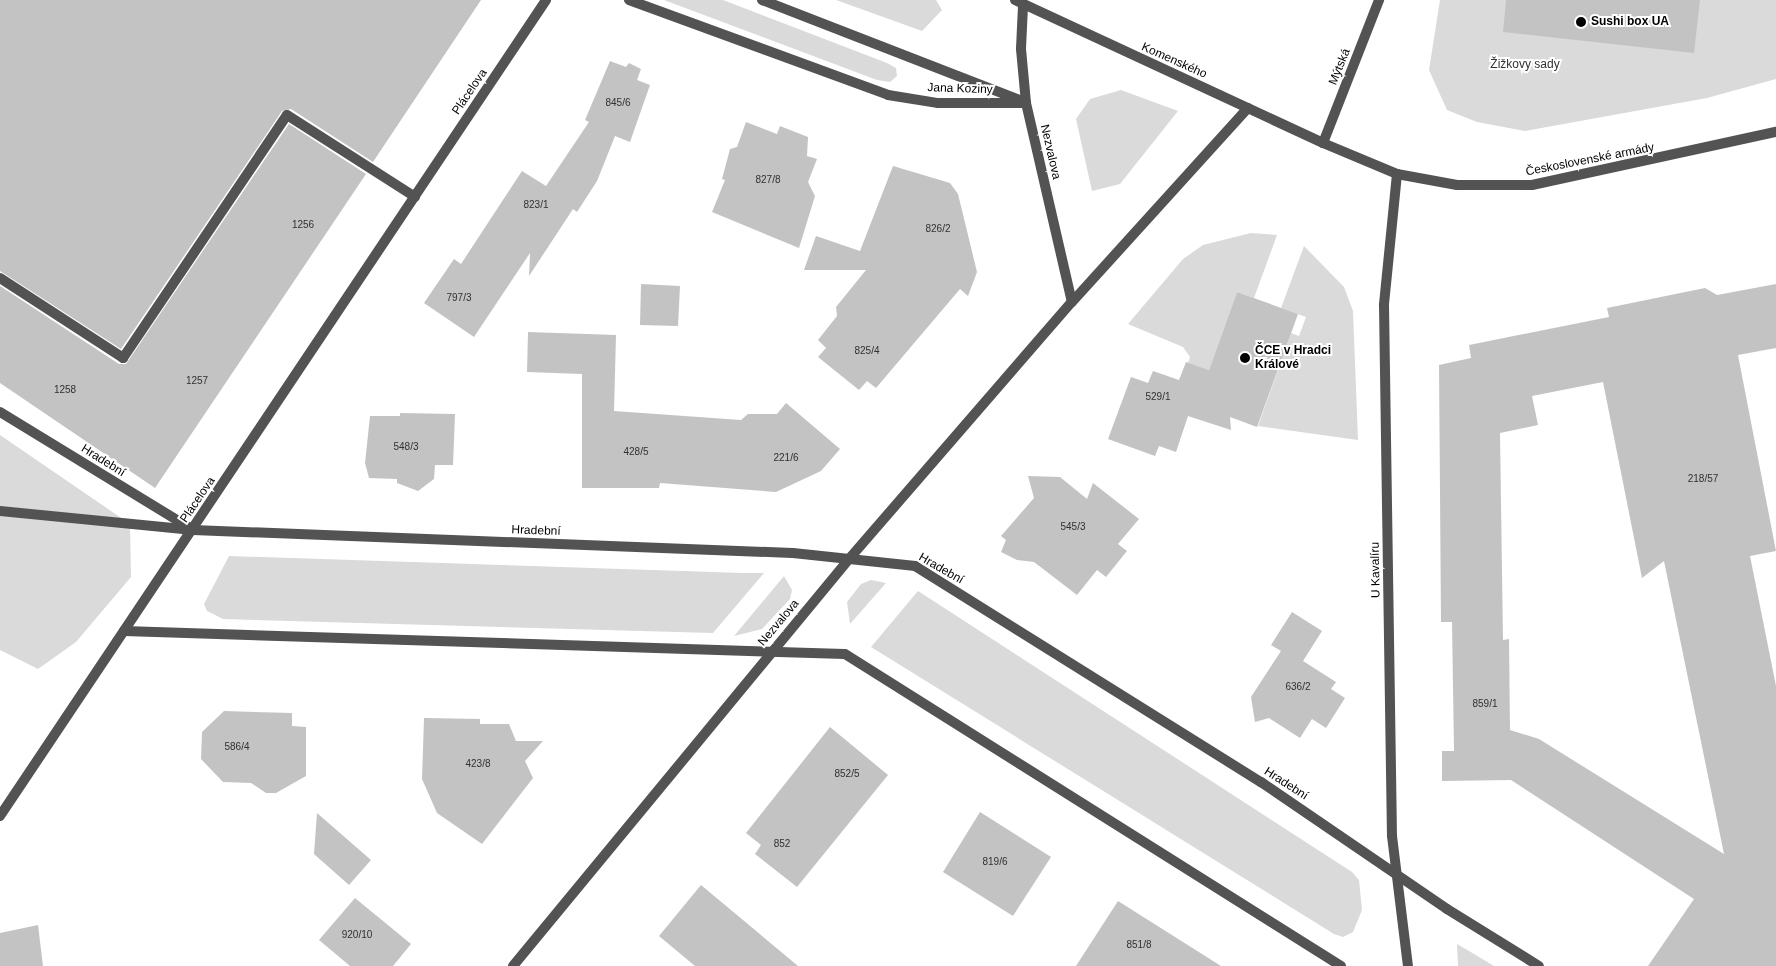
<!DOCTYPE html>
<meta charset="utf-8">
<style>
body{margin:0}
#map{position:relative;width:1776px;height:966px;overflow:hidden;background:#fff;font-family:Helvetica,sans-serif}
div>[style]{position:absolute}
.green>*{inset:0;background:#dadada}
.building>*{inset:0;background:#c3c3c3}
.pedestrian>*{height:10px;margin:-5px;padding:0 5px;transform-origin:5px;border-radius:5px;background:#535353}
.minor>*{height:10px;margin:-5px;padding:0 5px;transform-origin:5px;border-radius:5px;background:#535353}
.tertiary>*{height:10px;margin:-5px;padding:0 5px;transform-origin:5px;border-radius:5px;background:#535353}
.dots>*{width:14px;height:14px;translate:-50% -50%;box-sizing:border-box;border:2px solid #fff;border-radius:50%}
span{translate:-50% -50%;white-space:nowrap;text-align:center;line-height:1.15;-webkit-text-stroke:4px #fff;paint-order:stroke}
.number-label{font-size:10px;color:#313131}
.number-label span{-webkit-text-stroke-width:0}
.poi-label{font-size:12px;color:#000;font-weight:700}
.left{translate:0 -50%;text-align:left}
.street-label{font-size:12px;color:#000}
.park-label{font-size:12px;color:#313131}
</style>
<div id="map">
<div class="green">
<div style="clip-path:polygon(664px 0,723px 0,887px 63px,896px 68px,897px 76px,890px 82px,877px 80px)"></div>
<div style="clip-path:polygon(836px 0,936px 0,942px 10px,922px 31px)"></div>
<div style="clip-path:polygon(1440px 0,1776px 0,1776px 79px,1707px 98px,1525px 131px,1477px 122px,1447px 110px,1429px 70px)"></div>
<div style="clip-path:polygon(1121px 90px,1178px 111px,1120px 184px,1092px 191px,1076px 119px,1090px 99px)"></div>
<div style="clip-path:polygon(1251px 233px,1277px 235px,1254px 298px,1237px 292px,1209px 370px,1188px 363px,1190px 357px,1183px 347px,1128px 324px,1183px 259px,1203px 245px)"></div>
<div style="clip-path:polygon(1304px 246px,1344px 287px,1353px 311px,1358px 440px,1258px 426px,1291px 333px,1299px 336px,1306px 317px,1281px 308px)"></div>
<div style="clip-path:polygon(0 435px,130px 524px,131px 577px,76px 642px,38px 669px,0 650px)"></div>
<div style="clip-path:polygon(229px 556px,743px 573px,764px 573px,713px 633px,223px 619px,207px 611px,204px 604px)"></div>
<div style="clip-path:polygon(784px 576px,792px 590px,790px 599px,762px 629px,734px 636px)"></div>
<div style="clip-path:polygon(871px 580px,886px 583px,850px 624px,847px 602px,861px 584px)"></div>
<div style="clip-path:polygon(918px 591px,1352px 872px,1359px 880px,1362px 910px,1353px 932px,1343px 937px,1334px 934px,871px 647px)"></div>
<div style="clip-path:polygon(1457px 944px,1469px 951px,1494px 966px,1458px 966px)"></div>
</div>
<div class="building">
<div style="clip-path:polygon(0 0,481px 0,373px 162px,291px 109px,282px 111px,121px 349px,0 271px)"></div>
<div style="clip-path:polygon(1506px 0,1700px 0,1694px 53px,1503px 32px)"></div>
<div style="clip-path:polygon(610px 61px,626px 67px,629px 63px,641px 69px,637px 80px,650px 85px,630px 142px,615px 136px,597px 181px,577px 212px,573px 209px,529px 276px,530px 253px,474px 337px,424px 303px,454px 259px,461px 264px,522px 171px,546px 186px,589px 122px,585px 120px)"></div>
<div style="clip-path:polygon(746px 122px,777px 134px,780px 126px,808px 137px,807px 156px,817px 159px,808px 182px,815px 196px,799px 248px,712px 212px,725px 180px,722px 179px,730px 149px,737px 147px)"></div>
<div style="clip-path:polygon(289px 124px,366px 174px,155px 488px,0 383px,0 286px,119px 364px,126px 364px)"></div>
<div style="clip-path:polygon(893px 166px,950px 183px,958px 194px,977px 272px,968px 296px,960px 289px,876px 388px,867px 381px,859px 390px,818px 357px,826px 348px,818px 340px,837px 316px,836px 307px,866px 270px,804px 270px,816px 236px,860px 251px)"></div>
<div style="clip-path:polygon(641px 284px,680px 286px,678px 326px,640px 325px)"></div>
<div style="clip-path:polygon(evenodd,1776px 284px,1776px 348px,1738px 355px,1776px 551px,1750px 556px,1776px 686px,1776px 966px,1648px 966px,1694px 899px,1511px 780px,1442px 781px,1442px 751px,1454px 751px,1452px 622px,1441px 622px,1439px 365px,1471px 358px,1469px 345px,1609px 317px,1607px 308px,1705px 288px,1717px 295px,1776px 284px,1603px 382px,1642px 578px,1664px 561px,1724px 854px,1539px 739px,1510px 730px,1509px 639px,1503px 640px,1500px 433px,1538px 425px,1532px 396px,1603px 382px)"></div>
<div style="clip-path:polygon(1237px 292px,1298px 314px,1257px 427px,1230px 417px,1231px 430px,1188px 416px,1176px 452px,1159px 446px,1155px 456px,1108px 439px,1131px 377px,1148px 383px,1153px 371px,1179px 380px,1186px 362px,1209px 370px)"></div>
<div style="clip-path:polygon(528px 332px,616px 335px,614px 411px,741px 420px,748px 414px,777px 414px,786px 403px,840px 449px,821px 471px,776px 492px,660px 483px,659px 488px,582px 488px,582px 374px,527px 372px)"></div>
<div style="clip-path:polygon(400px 413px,455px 414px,453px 465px,435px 465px,434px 479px,418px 491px,397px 483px,397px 479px,369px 478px,365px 463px,370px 416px,400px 416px)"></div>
<div style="clip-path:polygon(1028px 476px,1060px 477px,1087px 499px,1093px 483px,1139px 519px,1118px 544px,1127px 551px,1106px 577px,1097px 570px,1077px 595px,1034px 562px,1017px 560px,1001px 552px,1006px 540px,1001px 536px,1034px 498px)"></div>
<div style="clip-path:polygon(1292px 612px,1322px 631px,1303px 661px,1336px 682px,1331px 689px,1345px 698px,1326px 728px,1312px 719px,1300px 738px,1269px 718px,1255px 722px,1251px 697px,1281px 651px,1271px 645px)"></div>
<div style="clip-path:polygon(224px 711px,292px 713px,292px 726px,306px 727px,306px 776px,276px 793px,266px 793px,251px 783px,223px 782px,201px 759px,202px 732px)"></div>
<div style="clip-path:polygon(424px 718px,480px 719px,480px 724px,509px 724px,516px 741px,543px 741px,525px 761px,533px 778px,482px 844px,437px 813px,422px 779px)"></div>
<div style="clip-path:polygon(830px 727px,888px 775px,797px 887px,755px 854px,761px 845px,746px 833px)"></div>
<div style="clip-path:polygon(980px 812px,1051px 857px,1013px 916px,943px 872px)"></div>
<div style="clip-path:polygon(317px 813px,371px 860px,349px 885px,314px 854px)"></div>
<div style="clip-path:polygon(701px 885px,798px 966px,695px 966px,659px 936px)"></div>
<div style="clip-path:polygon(355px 898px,411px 944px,393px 966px,350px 966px,319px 940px)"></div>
<div style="clip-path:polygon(1118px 901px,1221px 966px,1076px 966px)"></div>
<div style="clip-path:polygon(38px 925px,43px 966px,0 966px,0 933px)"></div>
</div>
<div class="pedestrian">
<div style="left:0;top:511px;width:194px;rotate:5.6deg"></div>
</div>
<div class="minor">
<div style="left:629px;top:0;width:276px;rotate:20.1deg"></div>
<div style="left:888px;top:95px;width:51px;rotate:9.1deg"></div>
<div style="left:938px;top:103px;width:88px"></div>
<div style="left:762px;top:0;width:277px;rotate:21.2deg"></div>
<div style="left:1323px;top:143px;width:154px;rotate:-68.6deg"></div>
<div style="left:1397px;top:174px;width:132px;rotate:95.7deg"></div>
<div style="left:1384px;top:305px;width:531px;rotate:89.14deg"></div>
<div style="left:1392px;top:836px;width:131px;rotate:83deg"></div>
<div style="left:0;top:278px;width:147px;rotate:33deg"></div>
<div style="left:123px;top:358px;width:293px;rotate:-56deg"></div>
<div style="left:287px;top:115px;width:152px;rotate:32.6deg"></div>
<div style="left:0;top:412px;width:226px;rotate:31.4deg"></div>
<div style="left:193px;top:530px;width:600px;rotate:2.2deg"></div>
<div style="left:793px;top:553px;width:123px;rotate:6.1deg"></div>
<div style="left:915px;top:566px;width:408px;rotate:32deg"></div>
<div style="left:1261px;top:782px;width:225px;rotate:34.3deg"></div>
<div style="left:1447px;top:909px;width:108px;rotate:31.8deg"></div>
<div style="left:124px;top:631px;width:721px;rotate:1.83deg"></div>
<div style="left:845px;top:654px;width:586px;rotate:32.17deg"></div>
<div style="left:0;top:816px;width:982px;rotate:-56.21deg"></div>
</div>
<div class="tertiary">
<div style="left:1015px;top:0;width:340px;rotate:24.9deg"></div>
<div style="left:1323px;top:143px;width:80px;rotate:22.7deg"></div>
<div style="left:1397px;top:174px;width:61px;rotate:10.4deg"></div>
<div style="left:1457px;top:185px;width:75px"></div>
<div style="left:1532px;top:185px;width:250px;rotate:-12.3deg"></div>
<div style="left:1023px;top:6px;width:43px;rotate:92.7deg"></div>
<div style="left:1021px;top:49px;width:54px;rotate:84.7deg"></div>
<div style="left:1026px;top:103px;width:204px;rotate:77deg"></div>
<div style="left:513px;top:966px;width:528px;rotate:-50.46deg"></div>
<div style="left:849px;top:559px;width:340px;rotate:-49.1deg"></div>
<div style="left:1072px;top:302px;width:262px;rotate:-47.8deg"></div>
</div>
<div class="dots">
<div style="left:1581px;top:22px;background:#000"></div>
<div style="left:1245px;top:358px;background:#000"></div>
</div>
<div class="number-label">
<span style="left:618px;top:103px">845/6</span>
<span style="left:768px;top:180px">827/8</span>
<span style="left:536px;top:205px">823/1</span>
<span style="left:303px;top:225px">1256</span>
<span style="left:938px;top:229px">826/2</span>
<span style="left:459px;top:298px">797/3</span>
<span style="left:867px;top:351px">825/4</span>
<span style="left:197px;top:381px">1257</span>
<span style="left:65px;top:390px">1258</span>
<span style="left:1158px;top:397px">529/1</span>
<span style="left:406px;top:447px">548/3</span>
<span style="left:636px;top:452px">428/5</span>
<span style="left:786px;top:458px">221/6</span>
<span style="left:1703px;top:479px">218/57</span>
<span style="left:1073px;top:527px">545/3</span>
<span style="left:1298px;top:687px">636/2</span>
<span style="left:1485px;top:704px">859/1</span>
<span style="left:237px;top:747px">586/4</span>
<span style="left:478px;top:764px">423/8</span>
<span style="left:847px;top:774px">852/5</span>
<span style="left:782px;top:844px">852</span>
<span style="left:995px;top:862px">819/6</span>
<span style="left:357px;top:935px">920/10</span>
<span style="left:1139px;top:945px">851/8</span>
</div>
<div class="poi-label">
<span class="left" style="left:1591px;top:22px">Sushi box UA</span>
<span class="left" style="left:1255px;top:358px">ČCE v Hradci<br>Králové</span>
</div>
<div class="street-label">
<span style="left:1174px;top:61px;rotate:24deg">Komenského</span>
<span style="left:1340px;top:67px;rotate:-68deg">Mýtská</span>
<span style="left:960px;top:89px;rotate:2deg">Jana Koziny</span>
<span style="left:470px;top:92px;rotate:-56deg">Plácelova</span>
<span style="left:1050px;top:152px;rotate:77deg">Nezvalova</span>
<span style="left:1590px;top:160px;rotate:-11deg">Československé armády</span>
<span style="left:103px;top:461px;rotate:32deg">Hradební</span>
<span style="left:198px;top:500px;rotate:-56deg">Plácelova</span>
<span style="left:536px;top:531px;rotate:2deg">Hradební</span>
<span style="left:941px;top:569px;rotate:30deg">Hradební</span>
<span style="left:1376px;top:570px;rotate:-91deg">U Kavalíru</span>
<span style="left:779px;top:623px;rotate:-50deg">Nezvalova</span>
<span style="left:1286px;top:784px;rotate:33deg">Hradební</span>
</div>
<div class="park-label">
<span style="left:1525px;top:65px">Žižkovy sady</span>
</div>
</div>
